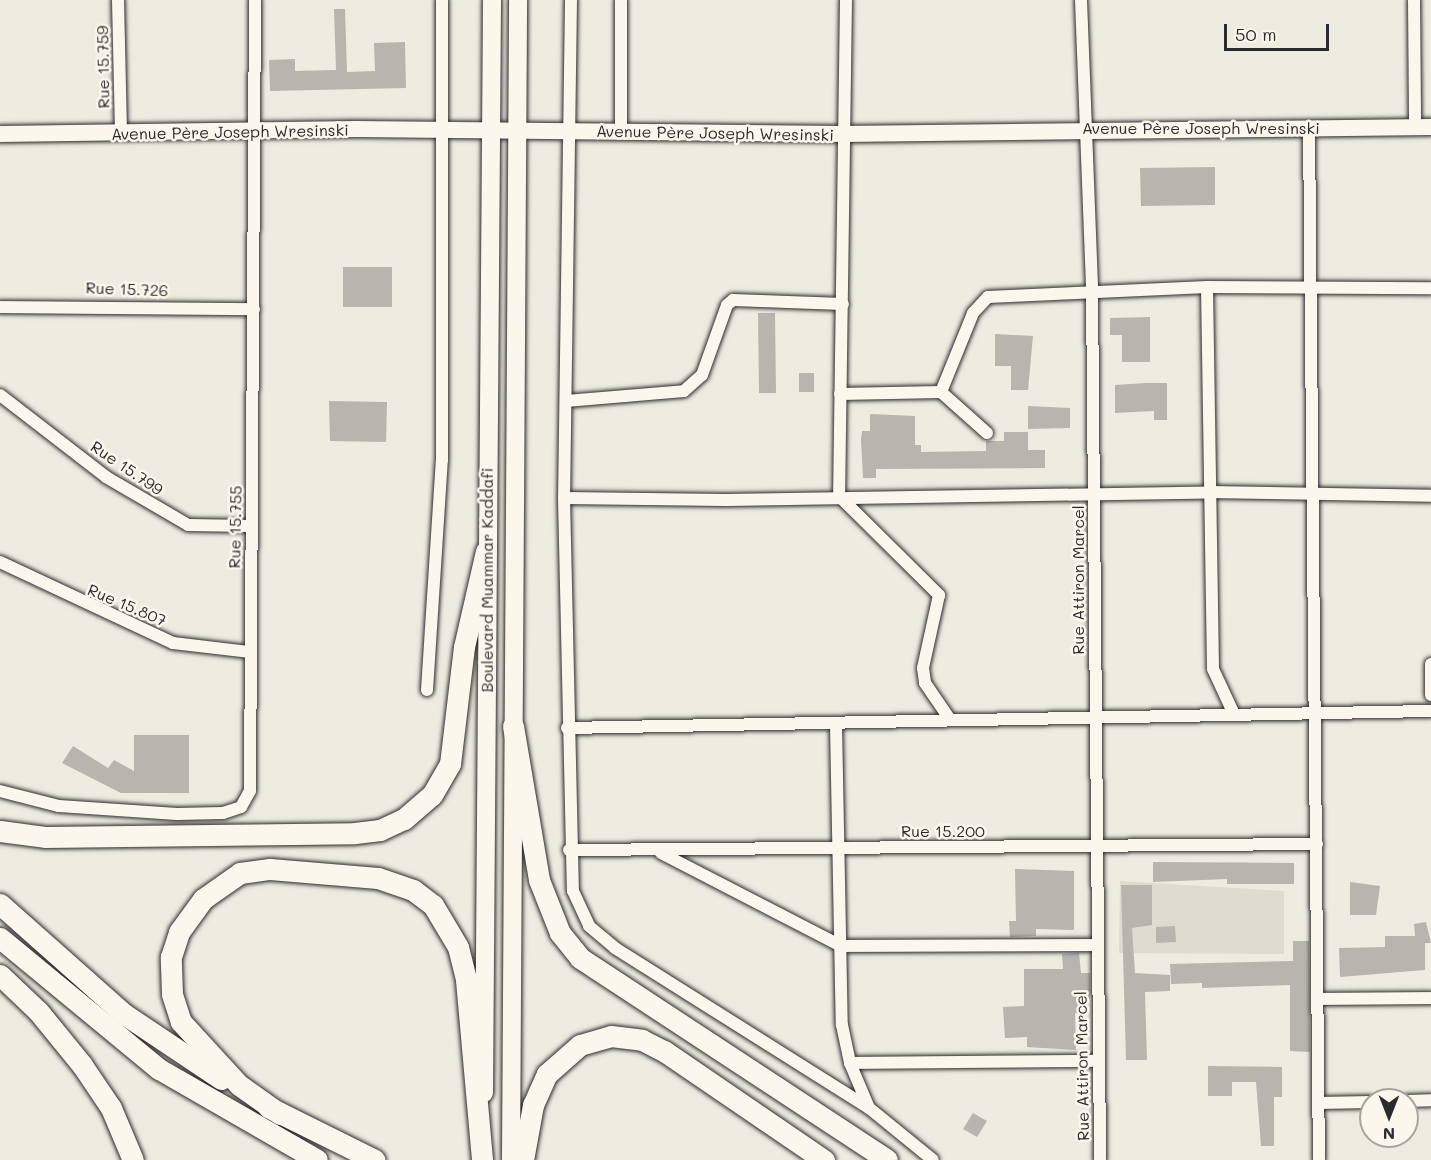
<!DOCTYPE html>
<meta charset="utf-8">
<style>
body{margin:0}
#map{position:relative;width:1431px;height:1160px;overflow:hidden;background:#eeebe0;font-family:Mali,sans-serif}
div>[style]{position:absolute}
.built>*{inset:0;background:#dedbd1}
.building>*{inset:0;background:#b8b5ae}
.roads{filter:drop-shadow(0 0 2px #2b2b2b) drop-shadow(0 0 2px #2b2b2b)}
.street>*{height:12px;margin:-6px;padding:0 6px;transform-origin:6px;border-radius:6px;background:#fbf7ec}
.secondary>*{height:16px;margin:-8px;padding:0 8px;transform-origin:8px;border-radius:8px;background:#fbf7ec}
.primary>*{height:18px;margin:-9px;padding:0 9px;transform-origin:9px;border-radius:9px;background:#fbf7ec}
.highway>*{height:21px;margin:-10.5px;padding:0 10.5px;transform-origin:10.5px;border-radius:10.5px;background:#fbf7ec}
span{translate:-50% -50%;white-space:nowrap;text-align:center;line-height:1.15;-webkit-text-stroke:5px #fbf7ec;paint-order:stroke}
.street-label{font-size:16px;color:#2b2b2b}
.north{position:absolute;left:1359px;top:1088px;width:60px;height:60px;box-sizing:border-box;background:#fbf7ec;border:2px solid #a8a59f;border-radius:50%;rotate:180deg;font-size:16px;font-weight:700;line-height:24px;text-align:center;color:#2b2b2b}
.north::after{content:'';display:block;margin:auto;width:21px;height:27px;background:#2b2b2b;clip-path:polygon(50% 0,100% 100%,50% 72%,0 100%)}
.scale{position:absolute;left:1224px;top:24px;width:105px;height:27px;box-sizing:border-box;border:3px solid #2b2b2b;border-top:0;padding-left:8px;font-size:18px;line-height:21px;white-space:nowrap;color:#2b2b2b;-webkit-text-stroke:4px #fbf7ec;paint-order:stroke}
</style>
<div id="map">
<div class="built">
<div style="clip-path:polygon(1120px 881px,1284px 891px,1284px 954px,1119px 953px)"></div>
</div>
<div class="building">
<div style="clip-path:polygon(334px 9px,345px 9px,347px 72px,375px 71px,374px 43px,405px 42px,406px 88px,270px 91px,269px 60px,295px 59px,295px 71px,336px 70px)"></div>
<div style="clip-path:polygon(1215px 167px,1215px 205px,1141px 206px,1140px 168px)"></div>
<div style="clip-path:polygon(343px 267px,392px 267px,392px 307px,343px 307px)"></div>
<div style="clip-path:polygon(758px 313px,775px 313px,776px 393px,759px 393px)"></div>
<div style="clip-path:polygon(1150px 317px,1150px 362px,1122px 362px,1122px 335px,1110px 335px,1110px 318px)"></div>
<div style="clip-path:polygon(995px 334px,1033px 336px,1028px 390px,1011px 390px,1011px 366px,995px 366px)"></div>
<div style="clip-path:polygon(799px 373px,814px 373px,814px 392px,799px 392px)"></div>
<div style="clip-path:polygon(1146px 383px,1167px 383px,1167px 420px,1154px 420px,1154px 411px,1115px 413px,1115px 385px)"></div>
<div style="clip-path:polygon(329px 401px,387px 402px,386px 442px,330px 441px)"></div>
<div style="clip-path:polygon(1028px 406px,1070px 408px,1070px 428px,1028px 429px)"></div>
<div style="clip-path:polygon(870px 414px,915px 416px,915px 445px,921px 445px,921px 452px,986px 451px,986px 441px,1004px 441px,1004px 432px,1028px 432px,1028px 450px,1045px 450px,1045px 468px,876px 469px,876px 478px,863px 478px,861px 440px,862px 431px,870px 431px)"></div>
<div style="clip-path:polygon(134px 735px,189px 735px,189px 793px,121px 793px,62px 763px,73px 746px,108px 768px,114px 760px,134px 771px)"></div>
<div style="clip-path:polygon(1153px 862px,1294px 863px,1294px 884px,1227px 884px,1227px 879px,1153px 882px)"></div>
<div style="clip-path:polygon(1015px 869px,1074px 871px,1074px 930px,1036px 929px,1036px 936px,1010px 937px,1009px 921px,1016px 921px)"></div>
<div style="clip-path:polygon(1350px 882px,1380px 886px,1376px 915px,1350px 915px)"></div>
<div style="clip-path:polygon(1121px 885px,1152px 885px,1152px 925px,1132px 928px,1135px 973px,1170px 975px,1170px 991px,1145px 992px,1147px 1060px,1126px 1060px)"></div>
<div style="clip-path:polygon(1426px 922px,1431px 943px,1425px 943px,1425px 970px,1340px 977px,1339px 948px,1385px 947px,1385px 936px,1415px 936px,1414px 924px)"></div>
<div style="clip-path:polygon(1175px 926px,1176px 942px,1156px 943px,1156px 927px)"></div>
<div style="clip-path:polygon(1293px 941px,1309px 941px,1310px 1052px,1290px 1051px,1290px 985px,1202px 988px,1202px 983px,1171px 984px,1170px 964px,1293px 961px)"></div>
<div style="clip-path:polygon(1079px 953px,1081px 973px,1090px 973px,1090px 998px,1080px 999px,1081px 1013px,1075px 1013px,1076px 1050px,1027px 1047px,1027px 1037px,1005px 1038px,1003px 1007px,1024px 1006px,1024px 969px,1063px 969px,1062px 954px)"></div>
<div style="clip-path:polygon(1208px 1066px,1282px 1067px,1282px 1097px,1274px 1097px,1274px 1146px,1261px 1146px,1256px 1082px,1232px 1082px,1232px 1096px,1208px 1096px)"></div>
<div style="clip-path:polygon(973px 1113px,987px 1121px,977px 1137px,963px 1129px)"></div>
</div>
<div class="roads">
<div class="street">
<div style="left:118px;top:0;width:134px;rotate:88.7deg"></div>
<div style="left:571px;top:0;width:498px;rotate:90.8deg"></div>
<div style="left:564px;top:498px;width:393px;rotate:88.7deg"></div>
<div style="left:573px;top:891px;width:38px;rotate:65deg"></div>
<div style="left:589px;top:926px;width:34px;rotate:40deg"></div>
<div style="left:615px;top:948px;width:300px;rotate:32.2deg"></div>
<div style="left:869px;top:1108px;width:82px;rotate:39.1deg"></div>
<div style="left:621px;top:0;width:132px;rotate:90deg"></div>
<div style="left:846px;top:0;width:496px;rotate:90.8deg"></div>
<div style="left:839px;top:496px;width:141px;rotate:44.7deg"></div>
<div style="left:939px;top:595px;width:75px;rotate:102.4deg"></div>
<div style="left:923px;top:668px;width:15px;rotate:82deg"></div>
<div style="left:925px;top:683px;width:42px;rotate:55.6deg"></div>
<div style="left:1081px;top:0;width:290px;rotate:87.8deg"></div>
<div style="left:1092px;top:290px;width:870px;rotate:89.47deg"></div>
<div style="left:1414px;top:0;width:127px;rotate:89.5deg"></div>
<div style="left:1309px;top:127px;width:1033px;rotate:89.45deg"></div>
<div style="left:1207px;top:287px;width:382px;rotate:89.1deg"></div>
<div style="left:1213px;top:669px;width:47px;rotate:65.1deg"></div>
<div style="left:0;top:307px;width:254px;rotate:0.5deg"></div>
<div style="left:840px;top:394px;width:101px;rotate:-1.1deg"></div>
<div style="left:0;top:395px;width:134px;rotate:37.7deg"></div>
<div style="left:106px;top:477px;width:95px;rotate:30.3deg"></div>
<div style="left:188px;top:525px;width:63px;rotate:0.9deg"></div>
<div style="left:566px;top:401px;width:118px;rotate:-4.8deg"></div>
<div style="left:684px;top:391px;width:24px;rotate:-42deg"></div>
<div style="left:702px;top:375px;width:74px;rotate:-70.3deg"></div>
<div style="left:727px;top:305px;width:8px;rotate:-40deg"></div>
<div style="left:733px;top:300px;width:110px;rotate:2.1deg"></div>
<div style="left:987px;top:433px;width:62px;rotate:-138.3deg"></div>
<div style="left:941px;top:392px;width:85px;rotate:-67.9deg"></div>
<div style="left:973px;top:313px;width:22px;rotate:-47deg"></div>
<div style="left:988px;top:297px;width:219px;rotate:-2.6deg"></div>
<div style="left:1207px;top:287px;width:224px;rotate:0.3deg"></div>
<div style="left:564px;top:498px;width:162px;rotate:0.7deg"></div>
<div style="left:726px;top:500px;width:484px;rotate:-0.9deg"></div>
<div style="left:1210px;top:492px;width:221px;rotate:1deg"></div>
<div style="left:0;top:562px;width:191px;rotate:25.1deg"></div>
<div style="left:173px;top:643px;width:78px;rotate:6.7deg"></div>
<div style="left:1431px;top:664px;width:31px;rotate:90deg"></div>
<div style="left:427px;top:690px;width:230px;rotate:-86.3deg"></div>
<div style="left:442px;top:460px;width:460px;rotate:-90deg"></div>
<div style="left:836px;top:725px;width:300px;rotate:88.9deg"></div>
<div style="left:842px;top:1025px;width:39px;rotate:78deg"></div>
<div style="left:850px;top:1063px;width:49px;rotate:67.1deg"></div>
<div style="left:567px;top:728px;width:864px;rotate:-1.13deg"></div>
<div style="left:0;top:791px;width:61px;rotate:14.3deg"></div>
<div style="left:59px;top:806px;width:118px;rotate:3.9deg"></div>
<div style="left:177px;top:814px;width:46px;rotate:-1.2deg"></div>
<div style="left:223px;top:813px;width:19px;rotate:-18deg"></div>
<div style="left:241px;top:807px;width:18px;rotate:-61deg"></div>
<div style="left:250px;top:791px;width:791px;rotate:-89.64deg"></div>
<div style="left:569px;top:850px;width:748px;rotate:-0.46deg"></div>
<div style="left:661px;top:853px;width:203px;rotate:27.3deg"></div>
<div style="left:841px;top:946px;width:255px;rotate:-0.2deg"></div>
<div style="left:1318px;top:999px;width:113px;rotate:-0.5deg"></div>
<div style="left:850px;top:1063px;width:248px;rotate:-0.5deg"></div>
<div style="left:1407px;top:1101px;width:24px;rotate:-2deg"></div>
<div style="left:1318px;top:1103px;width:53px;rotate:-1.1deg"></div>
</div>
<div class="secondary">
<div style="left:0;top:134px;width:356px;rotate:-0.8deg"></div>
<div style="left:356px;top:129px;width:486px;rotate:0.6deg"></div>
<div style="left:842px;top:134px;width:589px;rotate:-0.68deg"></div>
</div>
<div class="primary">
<div style="left:484px;top:1093px;width:1093px;rotate:-89.58deg"></div>
<div style="left:511px;top:1160px;width:1160px;rotate:-89.65deg"></div>
</div>
<div class="highway">
<div style="left:513px;top:726px;width:156px;rotate:80.4deg"></div>
<div style="left:539px;top:880px;width:57px;rotate:68.4deg"></div>
<div style="left:560px;top:933px;width:32px;rotate:51deg"></div>
<div style="left:580px;top:958px;width:367px;rotate:33.3deg"></div>
<div style="left:0;top:831px;width:45px;rotate:7.6deg"></div>
<div style="left:45px;top:837px;width:310px;rotate:-0.7deg"></div>
<div style="left:355px;top:833px;width:25px;rotate:-7deg"></div>
<div style="left:380px;top:830px;width:26px;rotate:-25deg"></div>
<div style="left:404px;top:819px;width:37px;rotate:-41deg"></div>
<div style="left:432px;top:795px;width:36px;rotate:-60deg"></div>
<div style="left:450px;top:764px;width:118px;rotate:-83.2deg"></div>
<div style="left:464px;top:647px;width:98px;rotate:-77.1deg"></div>
<div style="left:0;top:904px;width:166px;rotate:41.6deg"></div>
<div style="left:124px;top:1014px;width:117px;rotate:33.8deg"></div>
<div style="left:0;top:938px;width:206px;rotate:39.5deg"></div>
<div style="left:159px;top:1069px;width:182px;rotate:29.9deg"></div>
<div style="left:0;top:975px;width:52px;rotate:43.5deg"></div>
<div style="left:38px;top:1011px;width:70px;rotate:50.8deg"></div>
<div style="left:82px;top:1065px;width:52px;rotate:56deg"></div>
<div style="left:111px;top:1108px;width:56px;rotate:67.1deg"></div>
<div style="left:268px;top:1107px;width:119px;rotate:26.4deg"></div>
<div style="left:280px;top:1114px;width:50px;rotate:-144.7deg"></div>
<div style="left:239px;top:1085px;width:86px;rotate:-132.6deg"></div>
<div style="left:181px;top:1022px;width:29px;rotate:-108deg"></div>
<div style="left:172px;top:994px;width:37px;rotate:-92deg"></div>
<div style="left:171px;top:957px;width:26px;rotate:-72deg"></div>
<div style="left:179px;top:932px;width:41px;rotate:-54deg"></div>
<div style="left:203px;top:899px;width:45px;rotate:-35.1deg"></div>
<div style="left:240px;top:873px;width:30px;rotate:-8deg"></div>
<div style="left:270px;top:869px;width:108px;rotate:4.8deg"></div>
<div style="left:378px;top:878px;width:37px;rotate:19deg"></div>
<div style="left:413px;top:890px;width:25px;rotate:37deg"></div>
<div style="left:433px;top:905px;width:49px;rotate:59.2deg"></div>
<div style="left:458px;top:947px;width:34px;rotate:76deg"></div>
<div style="left:466px;top:980px;width:181px;rotate:84.9deg"></div>
<div style="left:523px;top:1160px;width:56px;rotate:-79.7deg"></div>
<div style="left:533px;top:1105px;width:34px;rotate:-66deg"></div>
<div style="left:547px;top:1074px;width:44px;rotate:-41.3deg"></div>
<div style="left:580px;top:1045px;width:32px;rotate:-16deg"></div>
<div style="left:611px;top:1036px;width:31px;rotate:7deg"></div>
<div style="left:642px;top:1040px;width:25px;rotate:27deg"></div>
<div style="left:664px;top:1051px;width:194px;rotate:34.3deg"></div>
</div>
</div>
<div class="street-label">
<span style="left:103px;top:67px;rotate:-91deg">Rue 15.759</span>
<span style="left:1201px;top:128px">Avenue Père Joseph Wresinski</span>
<span style="left:230px;top:132px;rotate:-1deg">Avenue Père Joseph Wresinski</span>
<span style="left:715px;top:133px;rotate:1deg">Avenue Père Joseph Wresinski</span>
<span style="left:127px;top:289px;rotate:2deg">Rue 15.726</span>
<span style="left:127px;top:468px;rotate:34deg">Rue 15.799</span>
<span style="left:235px;top:527px;rotate:-89deg">Rue 15.755</span>
<span style="left:487px;top:580px;rotate:-90deg">Boulevard Muammar Kaddafi</span>
<span style="left:1078px;top:580px;rotate:-90deg">Rue Attiron Marcel</span>
<span style="left:127px;top:605px;rotate:23deg">Rue 15.807</span>
<span style="left:943px;top:831px">Rue 15.200</span>
<span style="left:1082px;top:1066px;rotate:-91deg">Rue Attiron Marcel</span>
</div>
<div class="north">N</div>
<div class="scale">50 m</div>
</div>
